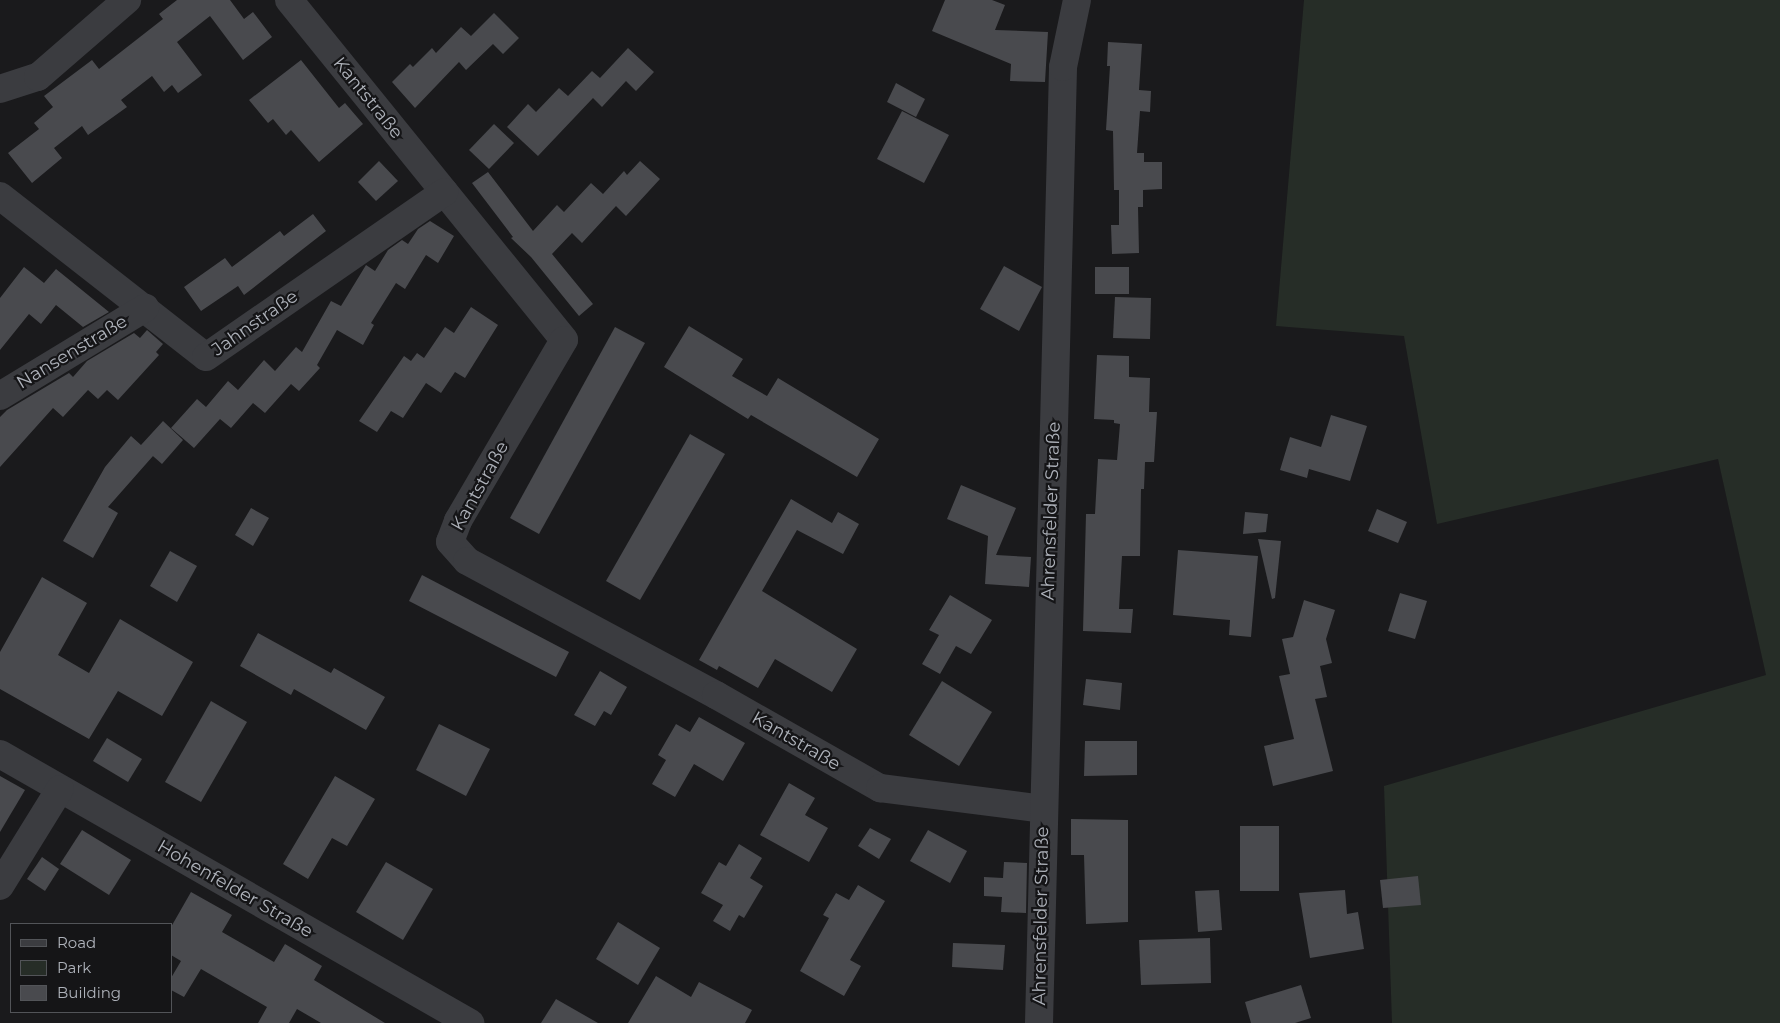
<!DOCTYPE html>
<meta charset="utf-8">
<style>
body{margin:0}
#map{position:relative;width:1780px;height:1023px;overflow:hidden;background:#1a1a1c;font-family:Montserrat,sans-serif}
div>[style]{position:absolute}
.green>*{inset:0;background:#262d27}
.building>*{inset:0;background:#494a4e}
.minor>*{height:28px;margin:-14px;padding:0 14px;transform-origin:14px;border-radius:14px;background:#3b3c40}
span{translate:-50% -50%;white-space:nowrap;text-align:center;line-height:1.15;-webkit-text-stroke:4.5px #151517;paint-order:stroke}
.street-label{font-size:18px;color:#aeb2ba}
.legend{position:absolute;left:10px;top:923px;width:162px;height:90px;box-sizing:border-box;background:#151517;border:1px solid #525458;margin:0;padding:6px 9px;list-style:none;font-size:15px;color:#aeb2ba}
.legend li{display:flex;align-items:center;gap:10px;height:25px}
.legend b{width:25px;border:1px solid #525458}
</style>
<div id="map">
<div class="green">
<div style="clip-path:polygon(1304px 0,1780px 0,1780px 1023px,1392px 1023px,1384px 786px,1766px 675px,1718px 459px,1437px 524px,1404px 336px,1276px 326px)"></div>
</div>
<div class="building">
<div style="clip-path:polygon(177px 0,230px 0,244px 19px,253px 12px,272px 37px,243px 60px,210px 16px,177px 42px,202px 75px,178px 93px,172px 85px,164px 92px,152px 76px,121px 100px,127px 107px,88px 135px,82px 126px,54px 148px,62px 158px,32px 183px,8px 153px,39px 129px,34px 123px,53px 107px,44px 96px,92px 60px,99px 69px,163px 19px,159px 14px)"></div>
<div style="clip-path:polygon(945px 0,992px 0,1005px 5px,995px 30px,1048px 32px,1045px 82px,1010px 81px,1011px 64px,932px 31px)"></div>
<div style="clip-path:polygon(494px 13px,519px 38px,503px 54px,493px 44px,466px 70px,459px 62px,415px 108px,392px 82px,410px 64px,413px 67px,432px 48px,436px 53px,461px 27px,471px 36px)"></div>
<div style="clip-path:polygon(1108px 42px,1142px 44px,1139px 90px,1151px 91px,1150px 112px,1140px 111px,1137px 153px,1144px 153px,1144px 162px,1162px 162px,1162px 189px,1143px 190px,1143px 207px,1138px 207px,1139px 253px,1112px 254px,1111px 225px,1119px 225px,1119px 190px,1114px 190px,1113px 131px,1106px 130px,1110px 66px,1107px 66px)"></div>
<div style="clip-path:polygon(628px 48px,654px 72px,636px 91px,626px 81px,602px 107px,593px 98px,538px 156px,507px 127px,528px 104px,536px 112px,559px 88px,568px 96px,592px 71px,600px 78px)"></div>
<div style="clip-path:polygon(301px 60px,339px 108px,345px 103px,363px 124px,319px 162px,291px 130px,286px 135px,273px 119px,268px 123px,249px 100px)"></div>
<div style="clip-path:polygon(896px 83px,925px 99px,916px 117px,887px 102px)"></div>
<div style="clip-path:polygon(902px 111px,949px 135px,924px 183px,877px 159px)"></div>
<div style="clip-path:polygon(494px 124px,514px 143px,489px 169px,469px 150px)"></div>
<div style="clip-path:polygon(379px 161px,398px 181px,376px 201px,358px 182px)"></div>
<div style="clip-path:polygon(640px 161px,660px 179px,626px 216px,616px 206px,582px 243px,572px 233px,552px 254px,593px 304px,579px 316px,531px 257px,511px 238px,513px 237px,472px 183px,488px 172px,533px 231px,557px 205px,564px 212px,591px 183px,603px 194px,624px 171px,627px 175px)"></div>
<div style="clip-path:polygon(313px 214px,326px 231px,244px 295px,238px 286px,201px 311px,184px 287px,225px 258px,232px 267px,280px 231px,284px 236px)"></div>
<div style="clip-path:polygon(430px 221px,454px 236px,438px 263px,426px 255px,405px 289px,396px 283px,371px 323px,374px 325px,363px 345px,337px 330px,317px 365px,320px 368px,299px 391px,291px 384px,265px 413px,253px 403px,231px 428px,220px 419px,194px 448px,171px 428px,197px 399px,206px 407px,228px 381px,238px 390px,264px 360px,275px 371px,296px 347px,302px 352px,331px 301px,341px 306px,366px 265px,375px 271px,388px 250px,402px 240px,408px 244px,418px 229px)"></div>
<div style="clip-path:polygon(1004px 266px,1042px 287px,1019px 331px,980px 309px)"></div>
<div style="clip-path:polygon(24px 267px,44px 283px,56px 269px,109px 312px,83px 327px,56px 305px,41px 324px,29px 314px,0 350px,0 298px)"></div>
<div style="clip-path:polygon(1095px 267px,1129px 267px,1129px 294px,1095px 294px)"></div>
<div style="clip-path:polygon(1115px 297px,1151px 298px,1150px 339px,1113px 338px)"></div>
<div style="clip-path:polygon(471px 307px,498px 325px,465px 378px,455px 372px,441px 393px,426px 383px,403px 418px,391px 411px,377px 432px,359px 421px,404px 356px,411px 361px,417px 353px,424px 358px,445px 327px,454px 333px)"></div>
<div style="clip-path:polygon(689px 326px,743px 359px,732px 376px,767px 396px,778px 378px,879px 439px,857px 477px,751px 415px,748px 419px,664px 367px)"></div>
<div style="clip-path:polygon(615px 327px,645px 343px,539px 534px,510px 518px)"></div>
<div style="clip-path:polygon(147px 330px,163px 344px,156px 352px,159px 355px,118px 400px,107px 390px,98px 399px,88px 390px,63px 417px,53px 408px,0 467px,0 417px,7px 410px,69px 373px,73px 377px,87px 361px,134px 333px,140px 338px)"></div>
<div style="clip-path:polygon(1097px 355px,1129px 356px,1129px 377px,1150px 378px,1149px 412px,1157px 412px,1154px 462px,1145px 462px,1144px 489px,1141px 489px,1140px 556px,1122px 556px,1119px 609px,1133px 609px,1131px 633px,1083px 631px,1086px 514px,1095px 514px,1098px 459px,1117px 460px,1120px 424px,1114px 423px,1114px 420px,1094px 419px)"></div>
<div style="clip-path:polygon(1331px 415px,1367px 426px,1350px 481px,1309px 469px,1307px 478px,1280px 470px,1290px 437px,1321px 447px)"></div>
<div style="clip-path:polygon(163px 421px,183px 440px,162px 464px,146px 450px,153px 456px,108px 507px,118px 513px,93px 558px,63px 541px,105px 467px,131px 436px,141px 445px)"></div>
<div style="clip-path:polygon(690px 434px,725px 454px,640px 600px,606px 581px)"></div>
<div style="clip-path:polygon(961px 485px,1016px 508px,996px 555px,1031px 557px,1029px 587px,985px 584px,988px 536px,947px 519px)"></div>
<div style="clip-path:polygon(791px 499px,832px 523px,838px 512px,859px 524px,843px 554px,797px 530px,762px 591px,857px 649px,832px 692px,775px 659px,758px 688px,719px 666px,717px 670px,699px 660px)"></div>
<div style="clip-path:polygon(251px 508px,269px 518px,253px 546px,235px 535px)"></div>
<div style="clip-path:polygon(1377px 509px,1407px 522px,1398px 543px,1368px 531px)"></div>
<div style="clip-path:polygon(1245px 512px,1268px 514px,1266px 532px,1243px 534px)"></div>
<div style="clip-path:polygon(1258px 539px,1281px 541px,1275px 598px,1272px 599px)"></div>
<div style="clip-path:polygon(1178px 550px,1258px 556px,1251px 637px,1229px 635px,1230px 620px,1173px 615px)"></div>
<div style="clip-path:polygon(170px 551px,197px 566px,177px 602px,150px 586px)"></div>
<div style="clip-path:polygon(422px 575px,569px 652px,556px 677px,409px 601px)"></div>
<div style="clip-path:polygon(42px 577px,87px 603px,58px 655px,89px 673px,120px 619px,193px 662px,162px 716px,118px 691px,89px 739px,0 689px,0 652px)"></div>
<div style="clip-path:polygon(1400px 593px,1427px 601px,1415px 639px,1388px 631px)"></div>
<div style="clip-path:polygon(950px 595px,992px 620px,971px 654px,956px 646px,940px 674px,922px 664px,939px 635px,929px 630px)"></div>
<div style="clip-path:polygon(1304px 600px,1335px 610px,1326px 639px,1332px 663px,1320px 666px,1327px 697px,1315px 699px,1333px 771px,1273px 786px,1264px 746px,1294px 739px,1279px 676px,1290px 674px,1282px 639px,1293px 637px)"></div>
<div style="clip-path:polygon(258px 633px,331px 673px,334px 668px,385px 697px,366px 730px,294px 689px,291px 695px,240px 666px)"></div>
<div style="clip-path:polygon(600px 671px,627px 687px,611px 715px,604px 711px,595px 726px,574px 715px)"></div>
<div style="clip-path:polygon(1086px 679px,1122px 683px,1120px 710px,1083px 705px)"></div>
<div style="clip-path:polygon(942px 681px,992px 712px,959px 766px,909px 735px)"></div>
<div style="clip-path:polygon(211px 701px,247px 722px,201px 802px,165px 782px)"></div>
<div style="clip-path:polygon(699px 717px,745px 743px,723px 781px,694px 764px,675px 797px,652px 784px,666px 760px,658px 755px,676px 724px,690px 732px)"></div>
<div style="clip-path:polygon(439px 724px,490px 749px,466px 796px,416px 770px)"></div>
<div style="clip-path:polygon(107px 738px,142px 759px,128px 782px,93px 761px)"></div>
<div style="clip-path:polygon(1085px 741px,1137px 741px,1137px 775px,1084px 776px)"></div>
<div style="clip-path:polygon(0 776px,25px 790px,0 832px)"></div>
<div style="clip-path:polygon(335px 776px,375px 799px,347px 846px,332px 838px,308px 879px,283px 864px)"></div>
<div style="clip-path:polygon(789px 783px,815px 798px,805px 815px,828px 828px,809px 862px,760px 835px)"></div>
<div style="clip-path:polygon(1071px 819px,1128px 820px,1128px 922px,1086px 924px,1084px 855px,1071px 855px)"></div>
<div style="clip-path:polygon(1240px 826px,1279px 826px,1279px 891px,1240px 891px)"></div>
<div style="clip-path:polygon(870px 828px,891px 839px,879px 859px,858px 846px)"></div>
<div style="clip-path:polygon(82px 830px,131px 860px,109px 895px,60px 864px)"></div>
<div style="clip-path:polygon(928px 830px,967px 851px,950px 883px,910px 861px)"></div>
<div style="clip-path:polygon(739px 844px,762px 858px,750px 878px,763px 886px,744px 918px,739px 915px,730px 931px,713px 921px,723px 905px,701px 893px,719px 862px,726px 866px)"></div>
<div style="clip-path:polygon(42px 857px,59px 869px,45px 891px,27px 879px)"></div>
<div style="clip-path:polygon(386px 862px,433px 889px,403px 940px,356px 912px)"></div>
<div style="clip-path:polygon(1004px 862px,1027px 863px,1026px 913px,1001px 912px,1002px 897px,984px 896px,984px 877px,1003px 878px)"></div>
<div style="clip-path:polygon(1418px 876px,1421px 905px,1383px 908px,1380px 880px)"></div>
<div style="clip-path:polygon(858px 885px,885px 901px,850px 960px,861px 966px,844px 996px,800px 971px,829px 918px,823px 915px,836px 893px,849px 900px)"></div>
<div style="clip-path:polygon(1219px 890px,1222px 930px,1198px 932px,1195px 891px)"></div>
<div style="clip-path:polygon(1345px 890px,1347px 914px,1358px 912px,1364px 949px,1310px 958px,1299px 893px)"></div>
<div style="clip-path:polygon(191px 892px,232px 915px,222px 932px,274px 962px,285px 944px,322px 966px,314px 980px,385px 1023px,321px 1023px,297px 1009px,289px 1023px,258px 1023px,267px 1007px,201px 969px,184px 997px,171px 990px,171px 978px,181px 961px,171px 955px,171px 927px)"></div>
<div style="clip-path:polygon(618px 922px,660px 948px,638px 985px,596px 959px)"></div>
<div style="clip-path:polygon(1210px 938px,1211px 983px,1141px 985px,1139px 940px)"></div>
<div style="clip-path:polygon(953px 943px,1005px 945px,1003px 970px,952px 967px)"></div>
<div style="clip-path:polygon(656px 976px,691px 997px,699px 982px,752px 1010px,745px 1023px,628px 1023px)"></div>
<div style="clip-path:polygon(1301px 985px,1311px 1018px,1295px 1023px,1251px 1023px,1245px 1002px)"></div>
<div style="clip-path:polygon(556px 999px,598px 1023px,541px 1023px)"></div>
</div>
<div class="minor">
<div style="left:289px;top:0;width:437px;rotate:51deg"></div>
<div style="left:564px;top:340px;width:210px;rotate:120.4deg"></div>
<div style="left:458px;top:521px;width:22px;rotate:111deg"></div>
<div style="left:450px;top:542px;width:25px;rotate:48deg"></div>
<div style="left:467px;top:561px;width:283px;rotate:28.3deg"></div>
<div style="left:716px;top:695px;width:189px;rotate:29.6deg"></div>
<div style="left:880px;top:788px;width:164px;rotate:7.3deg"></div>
<div style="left:0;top:89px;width:40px;rotate:-18deg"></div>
<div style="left:38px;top:77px;width:118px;rotate:-40.9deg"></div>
<div style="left:0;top:196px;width:261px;rotate:38deg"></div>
<div style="left:206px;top:357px;width:290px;rotate:-34.7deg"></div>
<div style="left:0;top:396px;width:170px;rotate:-31.3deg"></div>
<div style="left:0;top:754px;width:542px;rotate:29.78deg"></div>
<div style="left:0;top:886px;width:114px;rotate:-58.3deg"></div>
<div style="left:1039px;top:1023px;width:956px;rotate:-88.56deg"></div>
<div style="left:1063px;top:67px;width:68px;rotate:-78.2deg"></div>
</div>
<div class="street-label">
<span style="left:368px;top:98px;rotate:51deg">Kantstraße</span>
<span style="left:255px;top:323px;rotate:-35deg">Jahnstraße</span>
<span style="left:72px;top:352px;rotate:-31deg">Nansenstraße</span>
<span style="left:480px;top:486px;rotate:-61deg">Kantstraße</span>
<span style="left:1051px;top:511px;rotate:-88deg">Ahrensfelder Straße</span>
<span style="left:796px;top:741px;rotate:30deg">Kantstraße</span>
<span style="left:235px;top:889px;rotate:30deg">Hohenfelder Straße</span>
<span style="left:1041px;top:916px;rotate:-89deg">Ahrensfelder Straße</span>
</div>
<ul class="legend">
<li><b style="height:6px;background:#3b3c40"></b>Road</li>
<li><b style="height:14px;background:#262d27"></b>Park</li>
<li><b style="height:14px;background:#494a4e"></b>Building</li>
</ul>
</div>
